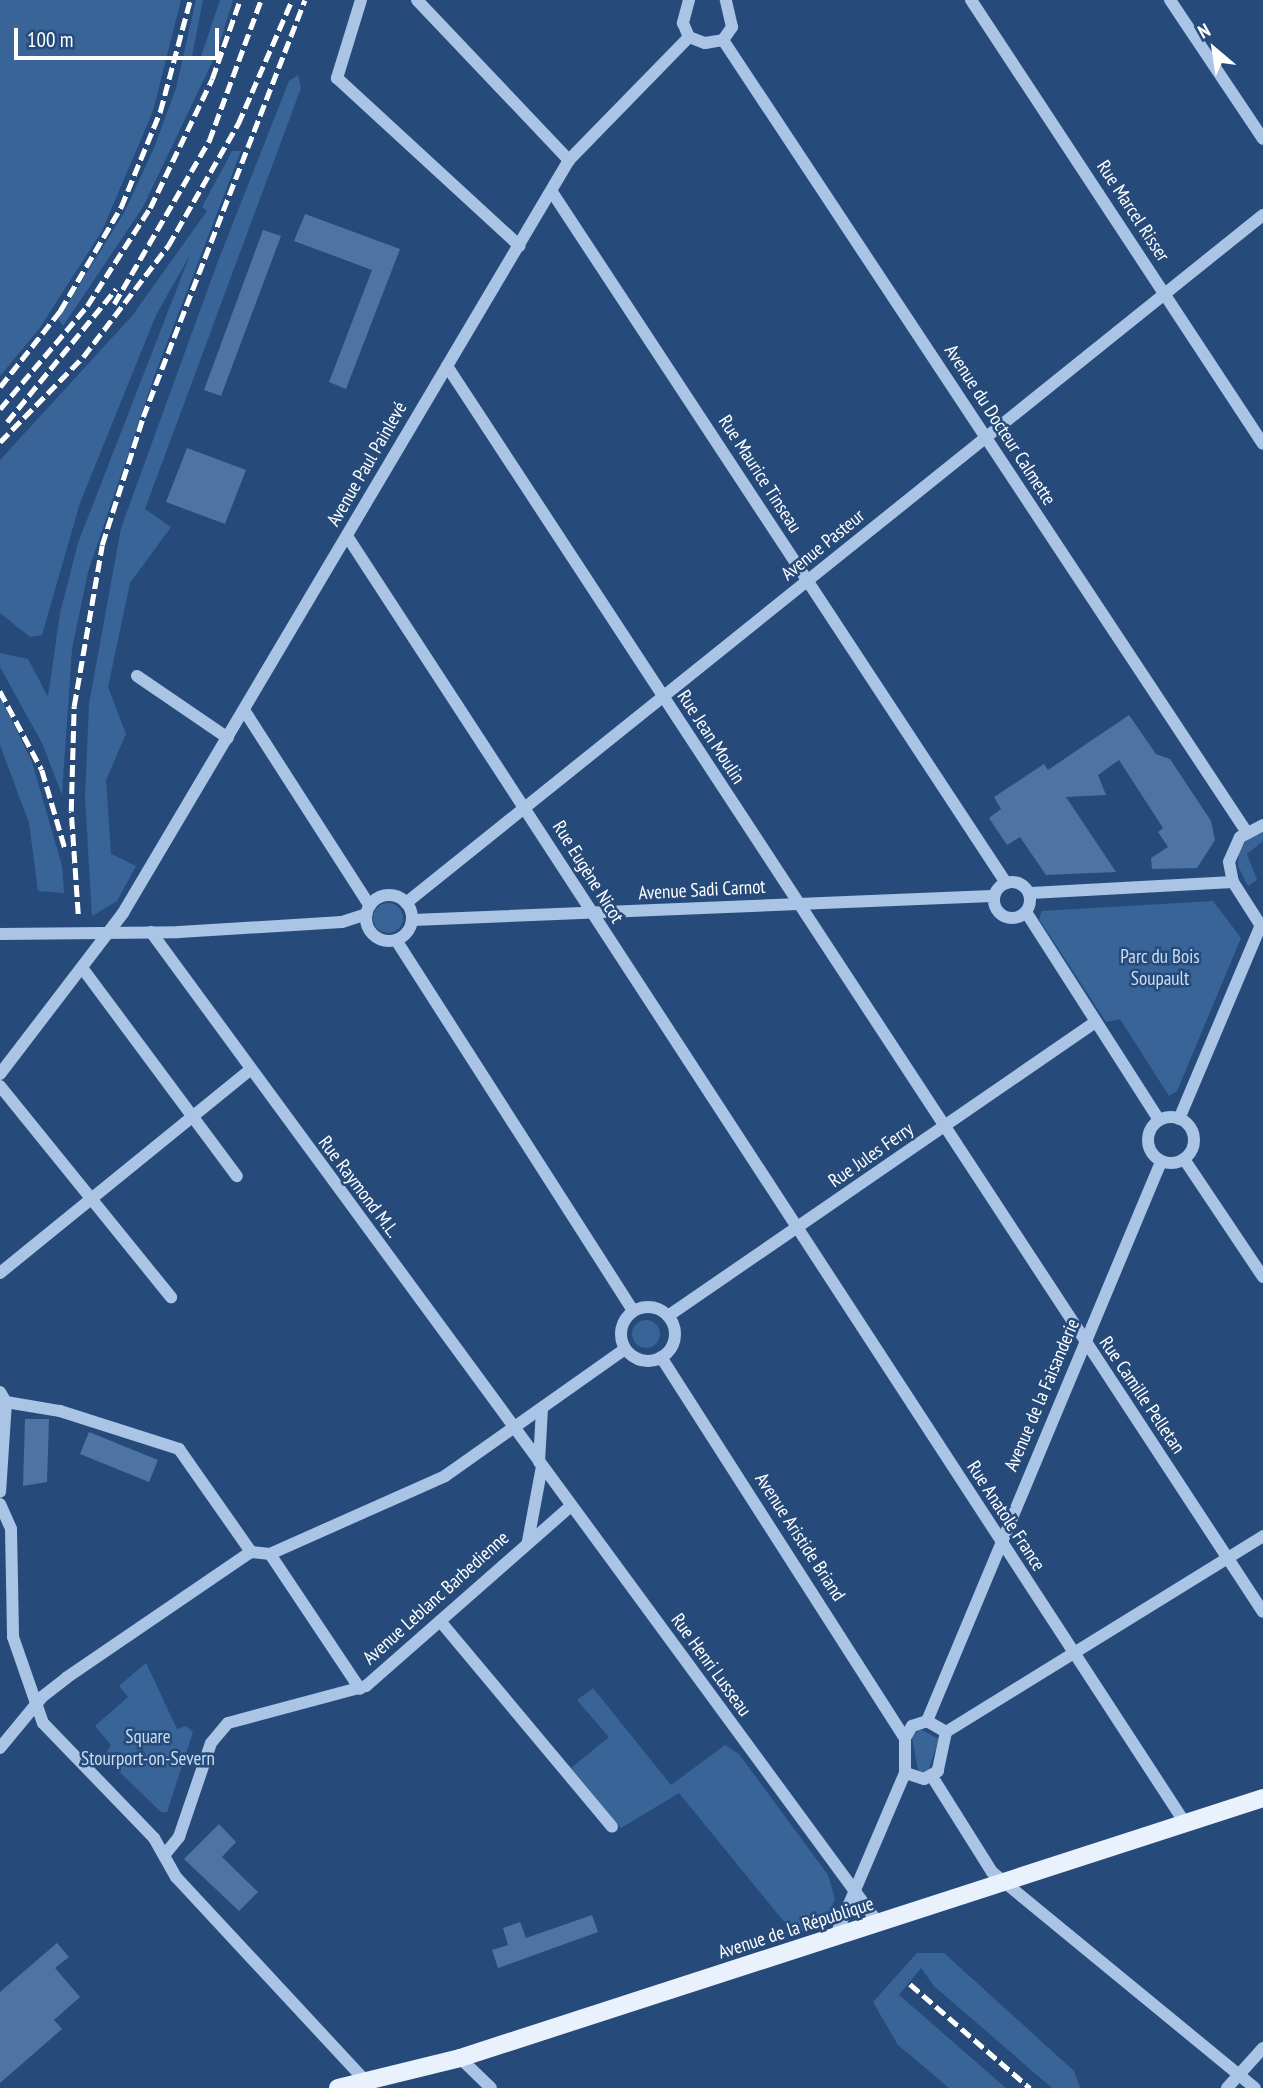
<!DOCTYPE html>
<meta charset="utf-8">
<style>
body{margin:0}
#map{position:relative;width:1263px;height:2088px;overflow:hidden;background:#264b7b;font-family:"PT Sans Narrow",sans-serif}
div>[style]{position:absolute}
.green>*{inset:0;background:#396498}
.round{border-radius:50%}
.building>*{inset:0;background:#4e74a4}
.minor>*{height:12px;margin:-6px;padding:0 6px;transform-origin:6px;border-radius:6px;background:#a9c4e4}
.minor>.ring{margin:-6px;padding:0;box-sizing:content-box;background:none;border:12px solid #a9c4e4;border-radius:50%}
.major>*{height:18px;margin:-9px;padding:0 9px;transform-origin:9px;border-radius:9px;background:#e9f1fc}
.rail>*{height:4.5px;margin-top:-2.25px;transform-origin:0;background:repeating-linear-gradient(90deg,#fff 0 12px,transparent 0 17px)}
span{translate:-50% -50%;white-space:nowrap;text-align:center;line-height:1.15;-webkit-text-stroke:5px #264b7b;paint-order:stroke}
.street-label{font-size:19px;color:#fff}
.park-label{font-size:19px;color:#ccdef4}
.north{position:absolute;left:1179px;top:14px;width:70px;height:70px;-webkit-text-stroke:5px #264b7b;paint-order:stroke;rotate:331deg;font-size:19px;font-weight:700;line-height:28px;text-align:center;color:#fff}
.north::after{content:'';display:block;margin:auto;width:24px;height:32px;background:#fff;clip-path:polygon(50% 0,100% 100%,50% 72%,0 100%)}
.scale{position:absolute;left:14px;top:28px;width:205px;height:32px;box-sizing:border-box;border:4px solid #fff;border-top:0;padding-left:9px;font-size:21px;line-height:24px;white-space:nowrap;color:#fff;-webkit-text-stroke:5px #264b7b;paint-order:stroke}
</style>
<div id="map">
<div class="green">
<div style="clip-path:polygon(0 0,181px 0,153px 111px,102px 231px,39px 329px,0 376px)"></div>
<div style="clip-path:polygon(196px 0,203px 0,192px 56px,200px 59px,220px 0,233px 0,217px 52px,143px 207px,63px 326px,58px 319px,124px 213px,154px 148px,176px 88px)"></div>
<div style="clip-path:polygon(298px 75px,301px 88px,145px 509px,171px 527px,130px 583px,108px 687px,126px 734px,106px 780px,111px 854px,136px 866px,117px 901px,92px 916px,85px 798px,89px 704px,121px 528px,218px 261px,289px 81px)"></div>
<div style="clip-path:polygon(232px 151px,241px 151px,155px 374px,88px 572px,72px 649px,62px 795px,43px 745px,0 667px,0 653px,28px 659px,48px 697px,60px 613px,78px 543px,190px 255px,156px 315px,80px 503px,42px 635px,30px 637px,0 613px,0 460px,132px 316px,207px 211px,202px 207px)"></div>
<div style="clip-path:polygon(0 696px,32px 762px,62px 866px,64px 893px,38px 891px,29px 823px,0 745px)"></div>
<div style="clip-path:polygon(1263px 831px,1263px 841px,1247px 854px,1257px 880px,1248px 886px,1238px 866px,1239px 852px,1248px 838px)"></div>
<div style="clip-path:polygon(1213px 901px,1241px 938px,1177px 1091px,1169px 1096px,1120px 1019px,1106px 1022px,1039px 919px,1042px 911px)"></div>
<div class="round" style="left:373px;top:903px;width:30px;height:30px"></div>
<div class="round" style="left:632px;top:1320px;width:28px;height:28px"></div>
<div style="clip-path:polygon(146px 1663px,177px 1729px,186px 1726px,193px 1732px,167px 1812px,161px 1812px,104px 1757px,111px 1745px,95px 1726px,128px 1697px,119px 1686px)"></div>
<div style="clip-path:polygon(593px 1688px,671px 1785px,725px 1745px,739px 1754px,828px 1875px,835px 1899px,825px 1924px,794px 1934px,679px 1793px,621px 1828px,571px 1768px,609px 1737px,577px 1700px)"></div>
<div style="clip-path:polygon(920px 1729px,939px 1739px,927px 1774px,918px 1770px,912px 1737px)"></div>
<div style="clip-path:polygon(917px 1953px,944px 1953px,1074px 2071px,1080px 2088px,1052px 2088px,934px 1986px,921px 1968px,899px 1995px,1006px 2088px,949px 2088px,898px 2045px,873px 2002px)"></div>
</div>
<div class="building">
<div style="clip-path:polygon(305px 214px,400px 249px,346px 389px,329px 382px,372px 270px,294px 241px)"></div>
<div style="clip-path:polygon(263px 230px,281px 236px,221px 396px,204px 390px)"></div>
<div style="clip-path:polygon(187px 448px,246px 470px,225px 524px,166px 502px)"></div>
<div style="clip-path:polygon(1129px 715px,1156px 754px,1170px 759px,1211px 821px,1215px 840px,1197px 868px,1152px 869px,1151px 858px,1168px 847px,1158px 832px,1163px 828px,1119px 760px,1098px 775px,1106px 795px,1066px 797px,1116px 872px,1046px 875px,1020px 837px,1007px 845px,989px 818px,1001px 809px,994px 797px,1044px 764px,1048px 770px)"></div>
<div style="clip-path:polygon(25px 1419px,49px 1419px,47px 1482px,23px 1486px)"></div>
<div style="clip-path:polygon(89px 1432px,158px 1460px,149px 1482px,80px 1454px)"></div>
<div style="clip-path:polygon(219px 1824px,236px 1842px,222px 1857px,258px 1892px,239px 1911px,184px 1859px)"></div>
<div style="clip-path:polygon(592px 1915px,598px 1932px,498px 1968px,492px 1950px,508px 1945px,503px 1928px,520px 1922px,526px 1938px)"></div>
<div style="clip-path:polygon(57px 1943px,69px 1957px,55px 1968px,80px 1997px,54px 2020px,62px 2029px,0 2083px,0 1992px)"></div>
</div>
<div class="minor">
<div style="left:361px;top:0;width:82px;rotate:107.1deg"></div>
<div style="left:337px;top:78px;width:248px;rotate:42.6deg"></div>
<div style="left:417px;top:0;width:221px;rotate:46.5deg"></div>
<div style="left:689px;top:0;width:24px;rotate:105deg"></div>
<div style="left:683px;top:23px;width:15px;rotate:67deg"></div>
<div style="left:689px;top:37px;width:17px;rotate:21deg"></div>
<div style="left:705px;top:43px;width:18px;rotate:-9deg"></div>
<div style="left:723px;top:40px;width:16px;rotate:-55deg"></div>
<div style="left:732px;top:27px;width:28px;rotate:-103deg"></div>
<div style="left:971px;top:0;width:531px;rotate:56.67deg"></div>
<div style="left:1170px;top:0;width:167px;rotate:56.2deg"></div>
<div style="left:723px;top:40px;width:948px;rotate:56.53deg"></div>
<div style="left:552px;top:192px;width:827px;rotate:56.69deg"></div>
<div style="left:447px;top:366px;width:1489px;rotate:56.78deg"></div>
<div style="left:347px;top:536px;width:1536px;rotate:56.93deg"></div>
<div style="left:137px;top:676px;width:110px;rotate:34.3deg"></div>
<div style="left:244px;top:710px;width:233px;rotate:57.3deg"></div>
<div style="left:1263px;top:825px;width:26px;rotate:152deg"></div>
<div style="left:1240px;top:837px;width:27px;rotate:114deg"></div>
<div style="left:1229px;top:862px;width:20px;rotate:79deg"></div>
<div style="left:1233px;top:882px;width:56px;rotate:57.4deg"></div>
<div class="ring" style="left:994px;top:882px;width:24px;height:24px"></div>
<div style="left:1031px;top:893px;width:202px;rotate:-3.1deg"></div>
<div class="ring" style="left:366px;top:895px;width:34px;height:34px"></div>
<div style="left:406px;top:903px;width:1099px;rotate:-38.76deg"></div>
<div style="left:1026px;top:912px;width:247px;rotate:57.4deg"></div>
<div style="left:413px;top:920px;width:579px;rotate:-2.37deg"></div>
<div style="left:151px;top:932px;width:1230px;rotate:53.73deg"></div>
<div style="left:0;top:934px;width:179px;rotate:-0.6deg"></div>
<div style="left:179px;top:932px;width:163px;rotate:-3.5deg"></div>
<div style="left:342px;top:922px;width:26px;rotate:-18deg"></div>
<div style="left:396px;top:940px;width:440px;rotate:57.4deg"></div>
<div style="left:83px;top:969px;width:258px;rotate:53.4deg"></div>
<div style="left:0;top:1074px;width:203px;rotate:-52.6deg"></div>
<div style="left:123px;top:913px;width:875px;rotate:-59.36deg"></div>
<div style="left:569px;top:160px;width:172px;rotate:-45.7deg"></div>
<div style="left:0;top:1086px;width:272px;rotate:51deg"></div>
<div class="ring" style="left:1148px;top:1117px;width:34px;height:34px"></div>
<div style="left:1179px;top:1119px;width:208px;rotate:-67.1deg"></div>
<div style="left:1184px;top:1159px;width:142px;rotate:56.2deg"></div>
<div style="left:0;top:1273px;width:321px;rotate:-39.1deg"></div>
<div class="ring" style="left:621px;top:1307px;width:42px;height:42px"></div>
<div style="left:668px;top:1316px;width:517px;rotate:-34.52deg"></div>
<div style="left:661px;top:1357px;width:452px;rotate:57.4deg"></div>
<div style="left:0;top:1392px;width:12px;rotate:59deg"></div>
<div style="left:6px;top:1402px;width:90px;rotate:93.8deg"></div>
<div style="left:6px;top:1402px;width:55px;rotate:9.5deg"></div>
<div style="left:60px;top:1411px;width:125px;rotate:17.7deg"></div>
<div style="left:179px;top:1449px;width:126px;rotate:55deg"></div>
<div style="left:539px;top:1462px;width:54px;rotate:-86.8deg"></div>
<div style="left:0;top:1504px;width:27px;rotate:66deg"></div>
<div style="left:11px;top:1529px;width:108px;rotate:88.9deg"></div>
<div style="left:13px;top:1637px;width:91px;rotate:70.8deg"></div>
<div style="left:43px;top:1723px;width:160px;rotate:46deg"></div>
<div style="left:154px;top:1838px;width:45px;rotate:60.6deg"></div>
<div style="left:176px;top:1877px;width:285px;rotate:47.1deg"></div>
<div style="left:528px;top:1541px;width:76px;rotate:-79.4deg"></div>
<div style="left:251px;top:1552px;width:19px;rotate:6deg"></div>
<div style="left:270px;top:1554px;width:192px;rotate:-24deg"></div>
<div style="left:445px;top:1476px;width:220px;rotate:-35.2deg"></div>
<div style="left:270px;top:1554px;width:162px;rotate:56.3deg"></div>
<div style="left:440px;top:1621px;width:268px;rotate:50.1deg"></div>
<div style="left:927px;top:1721px;width:606px;rotate:-67.29deg"></div>
<div style="left:927px;top:1721px;width:22px;rotate:30deg"></div>
<div style="left:946px;top:1732px;width:40px;rotate:102deg"></div>
<div style="left:938px;top:1771px;width:16px;rotate:150deg"></div>
<div style="left:924px;top:1779px;width:20px;rotate:-162deg"></div>
<div style="left:905px;top:1773px;width:35px;rotate:-90deg"></div>
<div style="left:905px;top:1738px;width:14px;rotate:-60deg"></div>
<div style="left:912px;top:1726px;width:16px;rotate:-18deg"></div>
<div style="left:946px;top:1732px;width:373px;rotate:-31.7deg"></div>
<div style="left:0;top:1748px;width:66px;rotate:-50.5deg"></div>
<div style="left:42px;top:1697px;width:31px;rotate:-38deg"></div>
<div style="left:66px;top:1678px;width:224px;rotate:-34.3deg"></div>
<div style="left:933px;top:1778px;width:111px;rotate:57.9deg"></div>
<div style="left:992px;top:1872px;width:340px;rotate:39.4deg"></div>
<div style="left:166px;top:1853px;width:21px;rotate:-51deg"></div>
<div style="left:179px;top:1837px;width:99px;rotate:-71.2deg"></div>
<div style="left:211px;top:1743px;width:26px;rotate:-50deg"></div>
<div style="left:228px;top:1723px;width:143px;rotate:-15deg"></div>
<div style="left:366px;top:1686px;width:273px;rotate:-41.3deg"></div>
<div style="left:835px;top:1937px;width:178px;rotate:-66.9deg"></div>
<div style="left:460px;top:2058px;width:43px;rotate:44.1deg"></div>
<div style="left:1227px;top:2088px;width:54px;rotate:-48deg"></div>
</div>
<div class="major">
<div style="left:338px;top:2088px;width:126px;rotate:-13.8deg"></div>
<div style="left:460px;top:2058px;width:844px;rotate:-17.94deg"></div>
</div>
<div class="rail">
<div style="left:114px;top:304px;width:189px;rotate:-59.8deg"></div>
<div style="left:209px;top:141px;width:150px;rotate:-69.8deg"></div>
<div style="left:0;top:387px;width:97px;rotate:-51.7deg"></div>
<div style="left:60px;top:311px;width:121px;rotate:-59.6deg"></div>
<div style="left:121px;top:207px;width:103px;rotate:-67.7deg"></div>
<div style="left:160px;top:112px;width:116px;rotate:-75deg"></div>
<div style="left:0;top:409px;width:135px;rotate:-49.8deg"></div>
<div style="left:87px;top:306px;width:117px;rotate:-57.3deg"></div>
<div style="left:150px;top:208px;width:143px;rotate:-64.3deg"></div>
<div style="left:212px;top:79px;width:84px;rotate:-70.5deg"></div>
<div style="left:7px;top:422px;width:172px;rotate:-50.7deg"></div>
<div style="left:0;top:442px;width:119px;rotate:-45.7deg"></div>
<div style="left:83px;top:357px;width:140px;rotate:-52.6deg"></div>
<div style="left:168px;top:246px;width:141px;rotate:-60.2deg"></div>
<div style="left:238px;top:124px;width:135px;rotate:-66.5deg"></div>
<div style="left:0;top:691px;width:89px;rotate:62deg"></div>
<div style="left:42px;top:770px;width:81px;rotate:73.6deg"></div>
<div style="left:78px;top:914px;width:103px;rotate:-93.9deg"></div>
<div style="left:71px;top:811px;width:105px;rotate:-88.4deg"></div>
<div style="left:74px;top:706px;width:163px;rotate:-80.1deg"></div>
<div style="left:102px;top:545px;width:134px;rotate:-72.2deg"></div>
<div style="left:143px;top:417px;width:447px;rotate:-68.8deg"></div>
<div style="left:910px;top:1984px;width:159px;rotate:40.9deg"></div>
</div>
<div class="street-label">
<span style="left:1133px;top:211px;rotate:57deg">Rue Marcel Risser</span>
<span style="left:1000px;top:425px;rotate:57deg">Avenue du Docteur Calmette</span>
<span style="left:367px;top:464px;rotate:-60deg">Avenue Paul Painlevé</span>
<span style="left:760px;top:474px;rotate:57deg">Rue Maurice Tinseau</span>
<span style="left:823px;top:545px;rotate:-39deg">Avenue Pasteur</span>
<span style="left:711px;top:737px;rotate:57deg">Rue Jean Moulin</span>
<span style="left:588px;top:872px;rotate:58deg">Rue Eugène Nicot</span>
<span style="left:702px;top:890px;rotate:-3deg">Avenue Sadi Carnot</span>
<span style="left:871px;top:1155px;rotate:-35deg">Rue Jules Ferry</span>
<span style="left:359px;top:1187px;rotate:53deg">Rue Raymond M.L.</span>
<span style="left:1042px;top:1395px;rotate:-67deg">Avenue de la Faisanderie</span>
<span style="left:1142px;top:1395px;rotate:56deg">Rue Camille Pelletan</span>
<span style="left:1006px;top:1516px;rotate:57deg">Rue Anatole France</span>
<span style="left:800px;top:1537px;rotate:57deg">Avenue Aristide Briand</span>
<span style="left:436px;top:1598px;rotate:-42deg">Avenue Leblanc Barbedienne</span>
<span style="left:711px;top:1665px;rotate:54deg">Rue Henri Lusseau</span>
<span style="left:796px;top:1928px;rotate:-18deg">Avenue de la République</span>
</div>
<div class="park-label">
<span style="left:1160px;top:968px">Parc du Bois<br>Soupault</span>
<span style="left:148px;top:1748px">Square<br>Stourport-on-Severn</span>
</div>
<div class="north">N</div>
<div class="scale">100 m</div>
</div>
